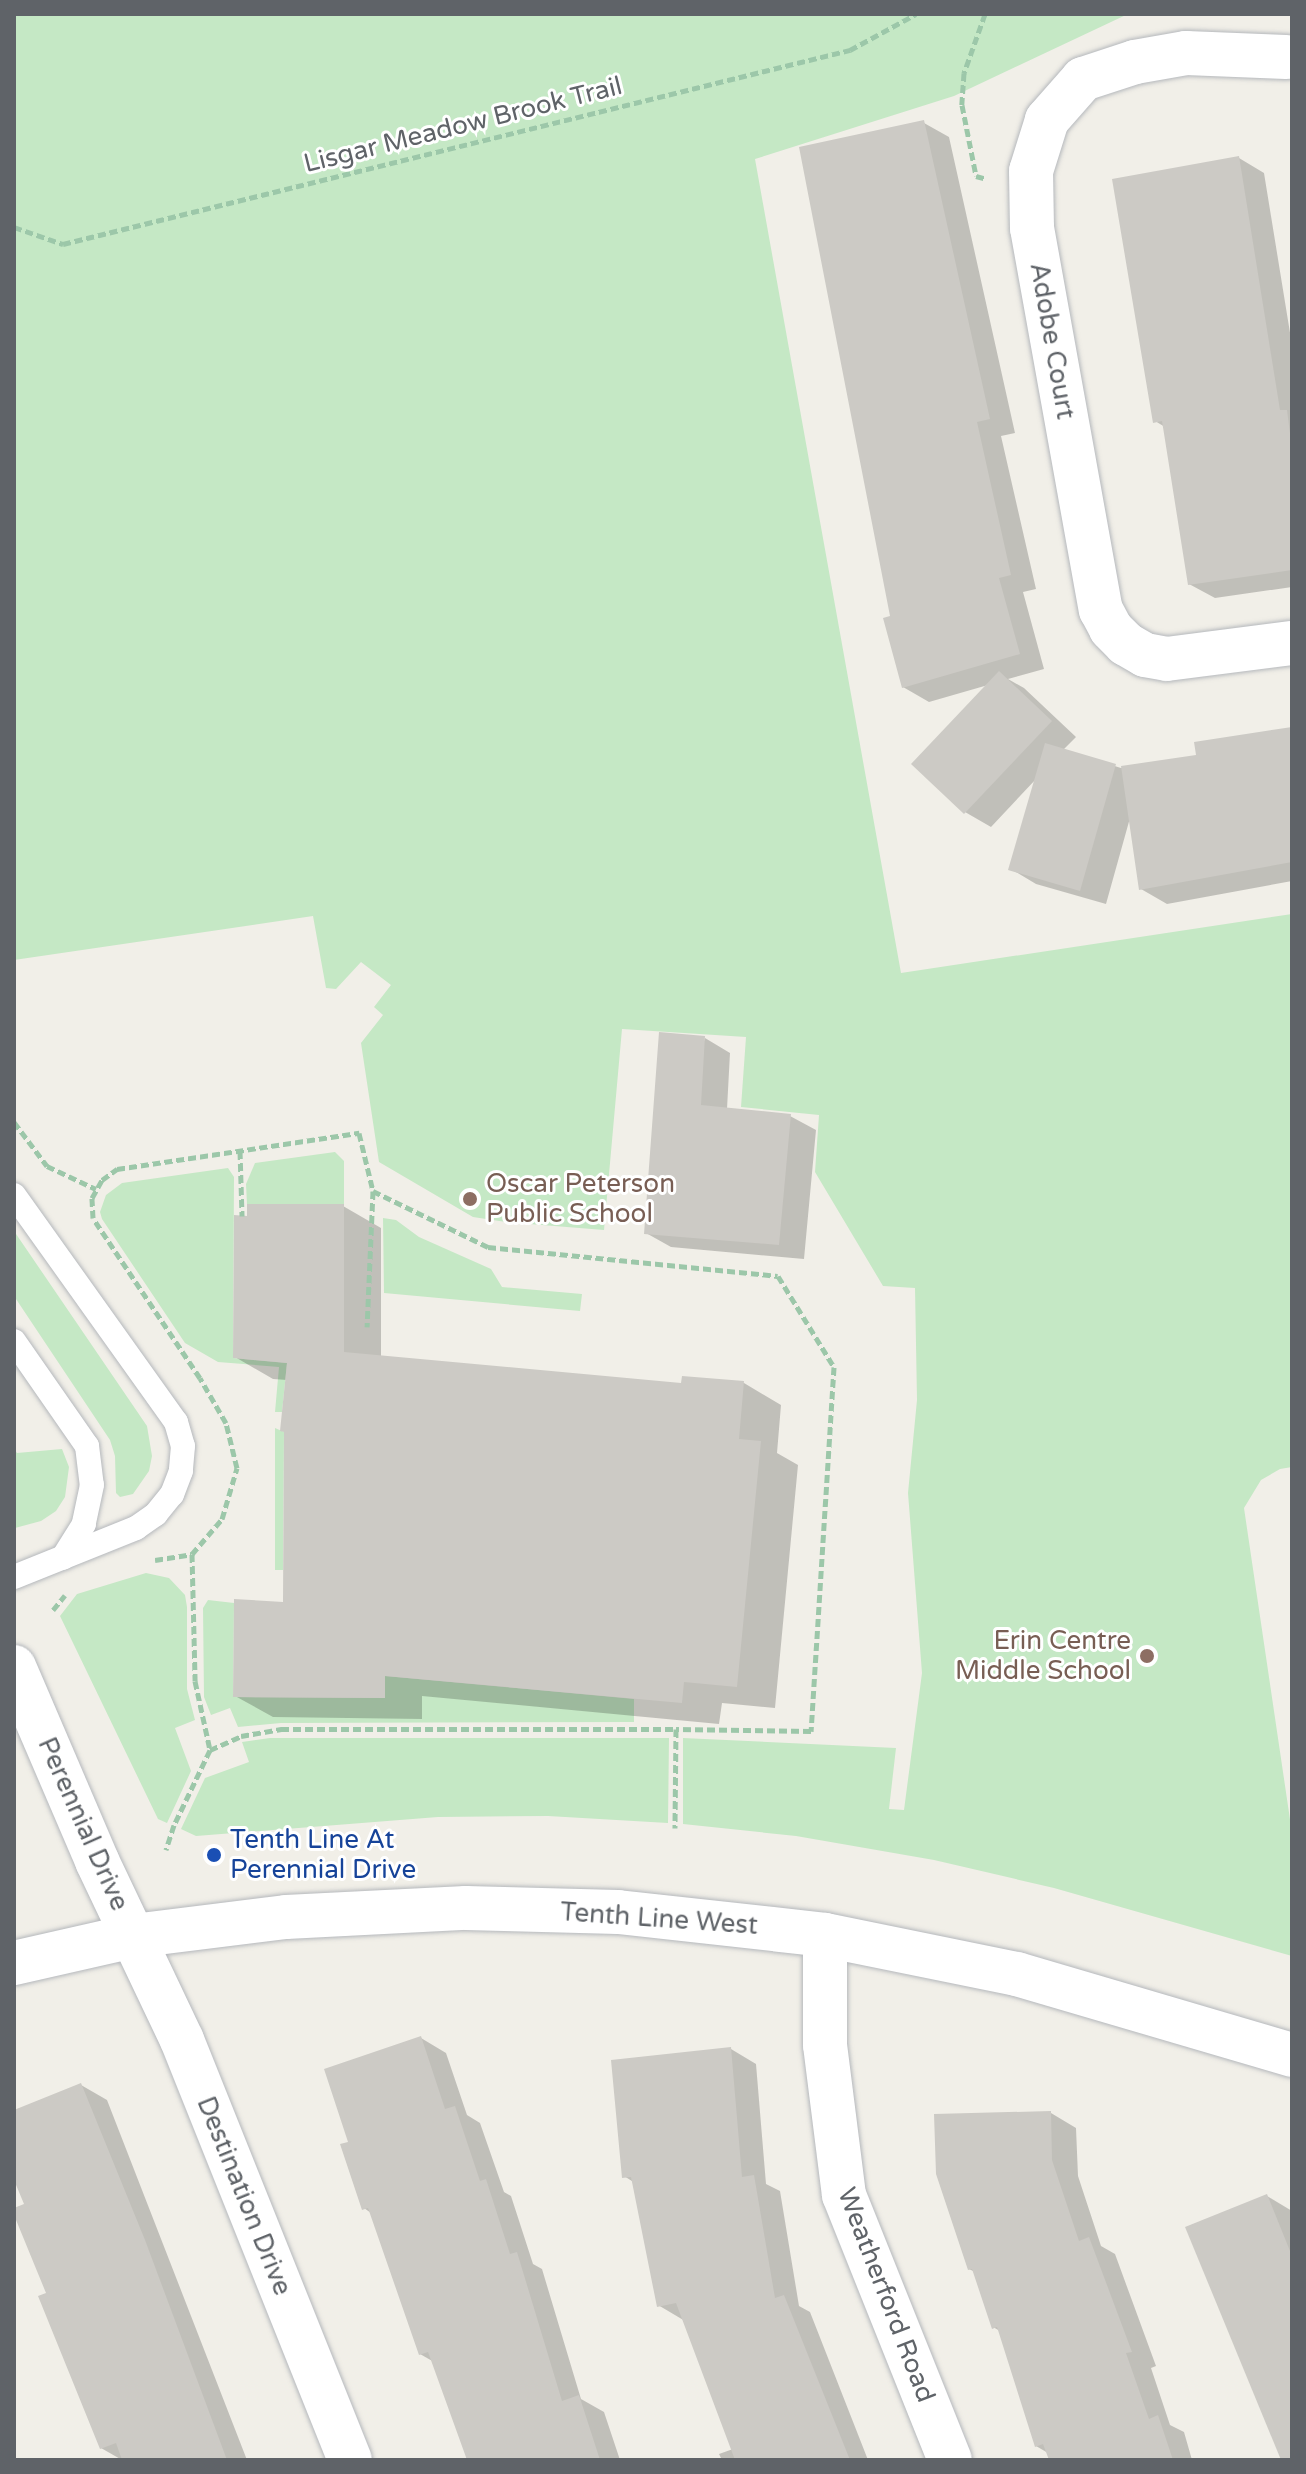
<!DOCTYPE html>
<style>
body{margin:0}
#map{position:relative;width:1306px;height:2474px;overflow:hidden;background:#f1efe8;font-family:"Varela Round",sans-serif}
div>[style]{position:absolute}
.green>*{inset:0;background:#c5e8c5}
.shadow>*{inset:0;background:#0003}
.building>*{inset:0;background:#cccac5}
.path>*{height:5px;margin-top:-2.5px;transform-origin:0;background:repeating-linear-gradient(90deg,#9cc7a9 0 8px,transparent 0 12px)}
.roads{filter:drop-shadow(0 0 2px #b5b8bc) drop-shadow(0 0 2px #b5b8bc)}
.service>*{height:24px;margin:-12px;padding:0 12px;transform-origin:12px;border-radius:12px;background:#fff}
.minor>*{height:44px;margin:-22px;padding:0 22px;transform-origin:22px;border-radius:22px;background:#fff}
.tertiary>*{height:44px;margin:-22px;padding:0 22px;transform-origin:22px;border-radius:22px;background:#fff}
.dots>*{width:22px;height:22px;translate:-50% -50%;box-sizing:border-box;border:4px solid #fff;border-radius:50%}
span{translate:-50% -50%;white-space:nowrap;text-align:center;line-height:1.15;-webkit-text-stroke:6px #fff;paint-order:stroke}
.street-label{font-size:26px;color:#5f6368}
.education-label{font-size:26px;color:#785e54}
.left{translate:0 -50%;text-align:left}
.right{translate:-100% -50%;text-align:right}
.transit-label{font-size:26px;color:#164399}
.frame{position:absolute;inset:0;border:16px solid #5f6368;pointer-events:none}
</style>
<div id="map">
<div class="green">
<div style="clip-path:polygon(14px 14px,1128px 14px,954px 96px,755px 159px,901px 973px,1292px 914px,1292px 1467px,1280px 1469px,1261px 1480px,1244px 1508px,1292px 1833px,1292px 1956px,1054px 1888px,934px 1860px,796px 1836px,683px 1824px,683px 1738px,896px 1748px,889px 1809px,904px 1810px,922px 1673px,908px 1493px,917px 1400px,915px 1288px,883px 1286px,815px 1172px,819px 1115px,741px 1107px,746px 1037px,622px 1029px,604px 1230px,506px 1222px,473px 1217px,379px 1162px,361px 1043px,383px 1015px,374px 1007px,391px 985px,361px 962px,336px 989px,326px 988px,313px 916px,14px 960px)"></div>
<div style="clip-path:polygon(335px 1152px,344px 1161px,344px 1204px,247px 1204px,246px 1184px,255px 1163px)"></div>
<div style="clip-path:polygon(228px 1168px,234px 1177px,233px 1358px,287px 1363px,282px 1412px,275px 1412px,279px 1367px,218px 1362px,185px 1343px,102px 1219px,100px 1212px,106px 1195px,122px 1183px)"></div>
<div style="clip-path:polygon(383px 1218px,396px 1220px,419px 1237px,491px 1269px,502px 1287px,582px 1294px,580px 1311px,384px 1293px)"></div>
<div style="clip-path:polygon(14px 1231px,147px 1426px,152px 1456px,149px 1471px,133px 1494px,120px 1497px,116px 1493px,115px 1456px,110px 1440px,14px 1296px)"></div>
<div style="clip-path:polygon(275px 1428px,284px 1432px,283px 1570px,275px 1570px)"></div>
<div style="clip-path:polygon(14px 1449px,17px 1453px,62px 1449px,69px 1467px,65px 1497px,56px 1511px,41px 1521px,15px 1528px)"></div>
<div style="clip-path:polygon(146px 1573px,169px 1578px,185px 1595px,187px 1607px,187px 1689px,195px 1720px,175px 1728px,191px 1771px,167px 1823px,158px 1819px,60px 1616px,77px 1594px)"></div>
<div style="clip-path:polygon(208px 1600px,234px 1603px,233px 1697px,384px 1698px,385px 1676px,634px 1699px,634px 1722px,281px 1723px,238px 1727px,230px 1708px,211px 1715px,204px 1697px,203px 1608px)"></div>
<div style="clip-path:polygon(270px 1738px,669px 1738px,668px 1823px,548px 1816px,438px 1817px,196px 1836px,181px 1829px,205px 1778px,249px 1762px,242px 1742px)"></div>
</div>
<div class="shadow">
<div style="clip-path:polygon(924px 123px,949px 137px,1015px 433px,1001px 436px,1036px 589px,1023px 592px,1044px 669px,1008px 679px,1024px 688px,1076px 737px,1063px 750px,1121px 768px,1198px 756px,1292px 729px,1292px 881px,1167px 904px,1141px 889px,1130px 818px,1106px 904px,1036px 884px,1011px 869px,1037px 778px,991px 827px,965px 812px,988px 685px,929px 702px,903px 687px,893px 618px)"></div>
<div style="clip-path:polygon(1239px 158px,1264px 173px,1292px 345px,1292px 587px,1215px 598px,1189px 584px,1165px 427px,1155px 421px)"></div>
<div style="clip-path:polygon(705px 1038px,730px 1053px,727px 1109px,790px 1116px,816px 1130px,804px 1259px,671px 1247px,646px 1233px)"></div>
<div style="clip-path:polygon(343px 1206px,381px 1228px,381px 1358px,683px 1386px,744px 1383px,781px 1405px,777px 1453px,798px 1465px,775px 1708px,722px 1703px,719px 1724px,422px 1696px,422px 1719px,273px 1717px,235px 1696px,285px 1604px,287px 1380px,273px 1379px,235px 1357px)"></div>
<div style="clip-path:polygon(421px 2038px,446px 2053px,467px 2115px,480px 2123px,504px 2192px,511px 2196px,533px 2264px,542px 2269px,581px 2399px,604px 2412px,620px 2460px,468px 2460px,434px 2362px,420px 2354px,371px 2213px,364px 2208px,351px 2143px)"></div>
<div style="clip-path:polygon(731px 2049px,756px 2064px,766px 2184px,780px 2191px,799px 2306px,810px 2312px,868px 2460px,722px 2460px,719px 2454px,733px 2449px,685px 2321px,658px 2305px,635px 2183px,624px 2176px)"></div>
<div style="clip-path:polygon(81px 2085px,107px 2100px,247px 2460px,122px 2460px,101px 2448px,48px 2294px,14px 2210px,26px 2205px,14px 2174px,14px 2112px)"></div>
<div style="clip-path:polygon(1051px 2113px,1076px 2128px,1078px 2176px,1101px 2246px,1115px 2254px,1156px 2366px,1151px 2368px,1170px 2425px,1184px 2432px,1192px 2460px,1050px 2460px,1048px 2453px,1036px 2446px,1000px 2331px,993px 2327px,975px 2272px,969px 2269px)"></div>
<div style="clip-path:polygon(1267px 2196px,1292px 2211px,1292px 2460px,1282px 2460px)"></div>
</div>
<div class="building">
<div style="clip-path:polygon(924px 120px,990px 419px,977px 422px,1011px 575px,999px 578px,1020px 654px,902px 688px,883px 618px,890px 616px,799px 147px)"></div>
<div style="clip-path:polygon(1239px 156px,1280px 410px,1287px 410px,1292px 449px,1292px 570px,1188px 585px,1162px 421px,1153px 423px,1112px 179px)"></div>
<div style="clip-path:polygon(999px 671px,1052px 721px,964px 814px,911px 764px)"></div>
<div style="clip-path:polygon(1292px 727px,1292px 862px,1139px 890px,1121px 766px,1196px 755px,1194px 742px)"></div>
<div style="clip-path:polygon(1045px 743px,1116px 764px,1080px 891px,1008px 870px)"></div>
<div style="clip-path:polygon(659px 1032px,705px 1036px,701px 1105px,791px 1114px,779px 1245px,644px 1234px)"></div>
<div style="clip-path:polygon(247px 1204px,344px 1204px,344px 1352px,681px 1383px,682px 1376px,744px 1381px,739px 1439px,761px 1441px,737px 1687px,684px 1682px,682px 1703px,385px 1676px,385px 1698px,233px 1697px,234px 1599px,283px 1602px,284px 1432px,280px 1431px,287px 1363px,233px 1358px,234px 1215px,247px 1216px)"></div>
<div style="clip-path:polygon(421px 2036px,445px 2109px,455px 2106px,480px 2181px,486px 2179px,510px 2254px,517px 2252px,562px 2401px,579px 2395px,600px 2460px,467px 2460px,428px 2352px,419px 2355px,368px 2208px,362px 2210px,340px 2144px,348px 2142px,324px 2069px)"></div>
<div style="clip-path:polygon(731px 2047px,742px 2177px,754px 2175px,775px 2298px,784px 2295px,850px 2460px,735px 2460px,676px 2303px,657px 2307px,631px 2177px,622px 2178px,611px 2060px)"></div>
<div style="clip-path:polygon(81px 2083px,145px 2240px,227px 2460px,122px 2460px,116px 2443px,100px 2449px,38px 2296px,46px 2293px,14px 2215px,14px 2208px,24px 2204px,14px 2180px,14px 2110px)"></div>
<div style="clip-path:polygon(1051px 2111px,1052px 2160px,1079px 2241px,1089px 2237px,1132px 2352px,1126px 2353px,1149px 2419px,1158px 2415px,1173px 2460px,1049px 2460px,1043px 2444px,1035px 2447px,997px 2327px,992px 2329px,972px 2269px,968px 2270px,936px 2174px,934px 2114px)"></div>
<div style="clip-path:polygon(1267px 2194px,1292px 2256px,1292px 2460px,1281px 2460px,1185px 2227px)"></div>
</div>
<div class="path">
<div style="left:985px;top:14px;width:63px;rotate:109.6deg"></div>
<div style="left:964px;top:73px;width:32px;rotate:94deg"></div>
<div style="left:962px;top:105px;width:72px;rotate:78.8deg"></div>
<div style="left:976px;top:176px;width:11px;rotate:15deg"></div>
<div style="left:14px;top:227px;width:52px;rotate:19.1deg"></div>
<div style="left:63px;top:244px;width:811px;rotate:-13.85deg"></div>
<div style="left:850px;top:50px;width:75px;rotate:-28.6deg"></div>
<div style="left:14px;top:1122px;width:55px;rotate:53.1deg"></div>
<div style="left:47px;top:1166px;width:54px;rotate:25.1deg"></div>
<div style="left:240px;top:1151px;width:65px;rotate:88.2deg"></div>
<div style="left:373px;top:1191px;width:128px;rotate:26deg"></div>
<div style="left:488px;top:1247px;width:291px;rotate:5.7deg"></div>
<div style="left:778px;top:1276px;width:107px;rotate:58.4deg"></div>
<div style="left:834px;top:1367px;width:365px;rotate:93.6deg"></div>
<div style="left:811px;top:1731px;width:135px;rotate:-179.2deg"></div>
<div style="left:192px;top:1554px;width:46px;rotate:-49.4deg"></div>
<div style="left:222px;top:1519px;width:53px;rotate:-73.6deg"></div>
<div style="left:237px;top:1468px;width:46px;rotate:-103.7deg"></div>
<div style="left:226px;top:1423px;width:52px;rotate:-120deg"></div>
<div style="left:200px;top:1378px;width:192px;rotate:-123.8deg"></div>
<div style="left:93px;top:1218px;width:20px;rotate:-93deg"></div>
<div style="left:92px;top:1198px;width:21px;rotate:-61deg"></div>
<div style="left:102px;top:1180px;width:19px;rotate:-36deg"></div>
<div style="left:117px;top:1169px;width:245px;rotate:-8.5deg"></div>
<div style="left:359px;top:1133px;width:60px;rotate:76.4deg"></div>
<div style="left:373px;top:1191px;width:136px;rotate:92.5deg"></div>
<div style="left:155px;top:1560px;width:37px;rotate:-9deg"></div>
<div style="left:192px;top:1554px;width:127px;rotate:88.6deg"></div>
<div style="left:195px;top:1681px;width:71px;rotate:77.7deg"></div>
<div style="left:210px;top:1750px;width:83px;rotate:115.6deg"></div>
<div style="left:174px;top:1825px;width:26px;rotate:108deg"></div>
<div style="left:53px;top:1610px;width:19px;rotate:-51deg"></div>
<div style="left:210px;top:1750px;width:34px;rotate:-24deg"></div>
<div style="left:241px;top:1736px;width:41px;rotate:-9.9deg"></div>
<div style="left:281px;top:1729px;width:395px"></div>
<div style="left:676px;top:1729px;width:99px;rotate:90.6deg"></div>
</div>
<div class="roads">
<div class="service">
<div style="left:14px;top:1195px;width:279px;rotate:54.5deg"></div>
<div style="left:176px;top:1422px;width:25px;rotate:74deg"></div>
<div style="left:183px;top:1446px;width:25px;rotate:95deg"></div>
<div style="left:181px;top:1471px;width:25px;rotate:111deg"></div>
<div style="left:172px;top:1494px;width:26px;rotate:129deg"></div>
<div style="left:156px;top:1514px;width:24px;rotate:145deg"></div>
<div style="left:136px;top:1528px;width:131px;rotate:158.1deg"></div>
<div style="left:14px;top:1341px;width:128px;rotate:55.2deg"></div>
<div style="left:87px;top:1446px;width:39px;rotate:83deg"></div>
<div style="left:92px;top:1485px;width:40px;rotate:102deg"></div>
<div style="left:84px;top:1524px;width:40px;rotate:122deg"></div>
</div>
<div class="minor">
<div style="left:1286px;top:57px;width:100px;rotate:-177.7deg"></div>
<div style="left:1186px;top:53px;width:52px;rotate:170deg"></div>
<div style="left:1135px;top:62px;width:55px;rotate:161.9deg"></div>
<div style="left:1083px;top:79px;width:55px;rotate:131.3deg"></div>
<div style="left:1047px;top:120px;width:53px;rotate:107.4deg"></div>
<div style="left:1031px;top:171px;width:57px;rotate:89deg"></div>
<div style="left:1032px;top:228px;width:388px;rotate:79.8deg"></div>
<div style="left:1101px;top:610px;width:21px;rotate:62deg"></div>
<div style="left:1111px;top:629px;width:21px;rotate:45deg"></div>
<div style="left:1126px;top:644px;width:22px;rotate:30deg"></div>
<div style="left:1145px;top:655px;width:22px;rotate:10deg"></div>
<div style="left:1167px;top:659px;width:126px;rotate:-7.3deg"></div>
<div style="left:825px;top:1935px;width:110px;rotate:90deg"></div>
<div style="left:825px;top:2045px;width:151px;rotate:82.8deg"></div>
<div style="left:844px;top:2195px;width:285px;rotate:68.2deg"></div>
</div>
<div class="tertiary">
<div style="left:14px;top:1667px;width:211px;rotate:66.8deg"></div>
<div style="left:97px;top:1861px;width:198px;rotate:64.6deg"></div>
<div style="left:182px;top:2040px;width:452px;rotate:68.2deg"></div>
<div style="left:14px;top:1963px;width:122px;rotate:-12.8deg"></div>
<div style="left:133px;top:1936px;width:154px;rotate:-7.1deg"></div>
<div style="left:286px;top:1917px;width:180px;rotate:-2.9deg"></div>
<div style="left:466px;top:1908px;width:152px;rotate:1.5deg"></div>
<div style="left:618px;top:1912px;width:208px;rotate:6.3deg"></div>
<div style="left:825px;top:1935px;width:196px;rotate:11.5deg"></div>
<div style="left:1017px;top:1974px;width:287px;rotate:16.4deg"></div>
</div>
</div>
<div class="dots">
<div style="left:470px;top:1199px;background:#8d6e63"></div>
<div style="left:1147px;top:1656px;background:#8d6e63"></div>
<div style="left:214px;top:1855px;background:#1a4fb4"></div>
</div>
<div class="street-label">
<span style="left:463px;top:125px;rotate:-14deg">Lisgar Meadow Brook Trail</span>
<span style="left:1052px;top:341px;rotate:80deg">Adobe Court</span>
<span style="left:83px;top:1824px;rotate:66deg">Perennial Drive</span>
<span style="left:659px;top:1919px;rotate:4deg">Tenth Line West</span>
<span style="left:244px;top:2196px;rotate:68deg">Destination Drive</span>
<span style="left:886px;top:2295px;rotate:69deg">Weatherford Road</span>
</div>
<div class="education-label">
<span class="left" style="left:486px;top:1199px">Oscar Peterson<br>Public School</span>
<span class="right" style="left:1131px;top:1656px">Erin Centre<br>Middle School</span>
</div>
<div class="transit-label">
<span class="left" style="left:230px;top:1855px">Tenth Line At<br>Perennial Drive</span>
</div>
<div class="frame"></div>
</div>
